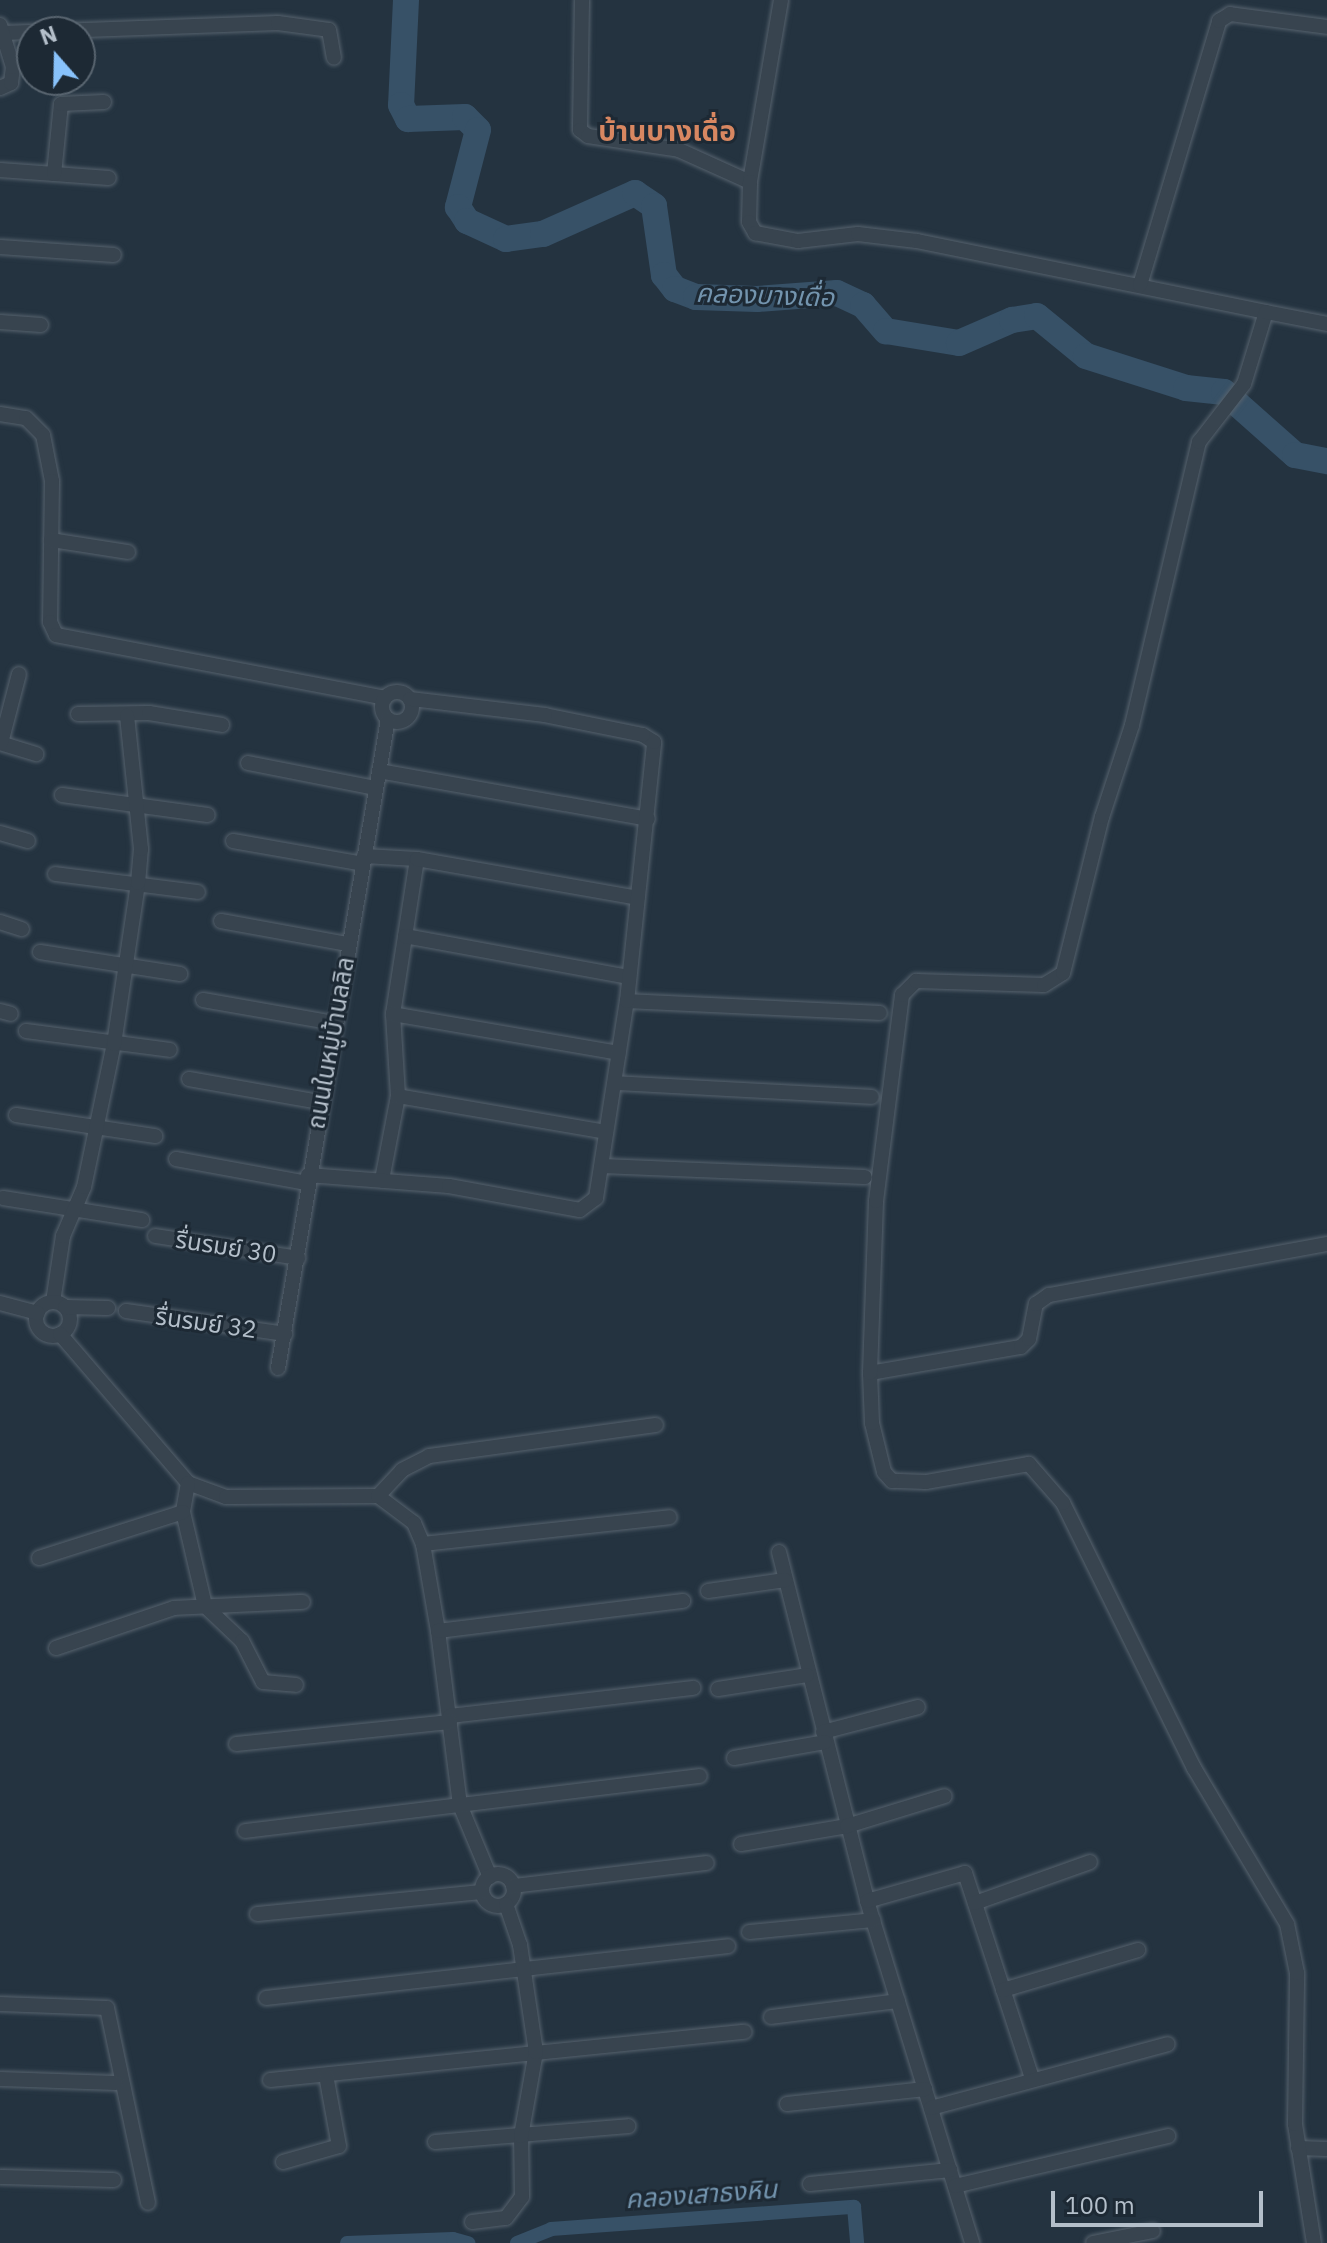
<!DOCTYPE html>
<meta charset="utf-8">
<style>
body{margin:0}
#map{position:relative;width:1327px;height:2243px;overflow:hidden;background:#243340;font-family:"IBM Plex Sans","Noto Sans Thai",sans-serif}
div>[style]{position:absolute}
.canal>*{height:14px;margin:-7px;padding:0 7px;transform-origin:7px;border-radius:7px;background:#375167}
.river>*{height:26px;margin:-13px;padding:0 13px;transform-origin:13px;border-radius:13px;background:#375167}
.roads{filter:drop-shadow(0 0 2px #56626d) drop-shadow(0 0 2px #56626d)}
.minor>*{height:14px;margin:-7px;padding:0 7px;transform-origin:7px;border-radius:7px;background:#38444f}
.minor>.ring{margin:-7px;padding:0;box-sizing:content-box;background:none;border:14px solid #38444f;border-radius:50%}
span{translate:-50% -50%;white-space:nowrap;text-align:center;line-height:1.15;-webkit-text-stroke:6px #1d2934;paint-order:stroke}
.street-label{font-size:24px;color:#b4bfca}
.water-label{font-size:26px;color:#7394ae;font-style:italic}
.quarter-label{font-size:28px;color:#d88761;font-weight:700}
.north{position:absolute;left:16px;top:16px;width:80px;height:80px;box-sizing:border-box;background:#1d2934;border:2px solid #596570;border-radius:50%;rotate:340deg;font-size:22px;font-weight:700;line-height:32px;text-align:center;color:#b4bfca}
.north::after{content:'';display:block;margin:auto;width:28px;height:36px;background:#88c2fb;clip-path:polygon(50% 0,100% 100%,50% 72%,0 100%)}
.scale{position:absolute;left:1051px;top:2191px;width:212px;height:36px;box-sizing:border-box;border:4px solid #b4bfca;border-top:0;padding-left:10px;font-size:24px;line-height:28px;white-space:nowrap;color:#b4bfca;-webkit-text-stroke:6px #1d2934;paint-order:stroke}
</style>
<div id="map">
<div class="canal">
<div style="left:347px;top:2243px;width:106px;rotate:-2.2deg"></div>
<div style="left:453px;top:2239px;width:16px;rotate:15deg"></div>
<div style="left:517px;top:2243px;width:37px;rotate:-22deg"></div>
<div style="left:551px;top:2229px;width:304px;rotate:-4.2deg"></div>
<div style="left:854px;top:2207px;width:36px;rotate:85deg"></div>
</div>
<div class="river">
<div style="left:406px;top:0;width:105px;rotate:92.7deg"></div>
<div style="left:401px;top:105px;width:16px;rotate:63deg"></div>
<div style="left:408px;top:119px;width:57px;rotate:-2deg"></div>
<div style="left:465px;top:117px;width:18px;rotate:45deg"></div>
<div style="left:478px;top:130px;width:80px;rotate:104.6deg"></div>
<div style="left:458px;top:207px;width:17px;rotate:57deg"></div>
<div style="left:467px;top:221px;width:43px;rotate:24.8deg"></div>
<div style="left:506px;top:239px;width:37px;rotate:-8deg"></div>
<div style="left:543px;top:234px;width:101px;rotate:-24deg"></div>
<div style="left:635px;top:193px;width:23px;rotate:34deg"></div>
<div style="left:654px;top:206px;width:70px;rotate:81.8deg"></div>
<div style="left:664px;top:275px;width:18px;rotate:52deg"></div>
<div style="left:675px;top:289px;width:22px;rotate:21deg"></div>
<div style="left:696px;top:297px;width:61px;rotate:1.9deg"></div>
<div style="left:757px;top:299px;width:80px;rotate:-4.3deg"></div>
<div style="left:837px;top:293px;width:29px;rotate:25deg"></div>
<div style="left:863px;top:305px;width:35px;rotate:49deg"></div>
<div style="left:886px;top:331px;width:74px;rotate:9.3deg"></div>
<div style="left:959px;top:343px;width:58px;rotate:-23.5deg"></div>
<div style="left:1012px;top:320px;width:25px;rotate:-9deg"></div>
<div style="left:1037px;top:316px;width:63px;rotate:39.2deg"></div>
<div style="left:1086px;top:356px;width:105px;rotate:17.7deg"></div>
<div style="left:1186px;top:388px;width:38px;rotate:6deg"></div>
<div style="left:1224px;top:392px;width:95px;rotate:41.6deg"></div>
<div style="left:1295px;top:455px;width:33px;rotate:11deg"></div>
</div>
<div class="roads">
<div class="minor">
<div style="left:582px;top:0;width:130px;rotate:90.9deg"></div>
<div style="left:580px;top:130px;width:10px;rotate:37deg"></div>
<div style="left:588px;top:136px;width:92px;rotate:8.7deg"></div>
<div style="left:679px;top:150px;width:78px;rotate:24.3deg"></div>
<div style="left:781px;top:0;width:185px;rotate:99.7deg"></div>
<div style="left:750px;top:182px;width:40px;rotate:91.4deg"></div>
<div style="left:749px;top:222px;width:13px;rotate:61deg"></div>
<div style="left:755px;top:233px;width:44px;rotate:10.5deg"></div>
<div style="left:798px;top:241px;width:60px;rotate:-6.7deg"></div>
<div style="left:858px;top:234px;width:59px;rotate:6.8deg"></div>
<div style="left:917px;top:241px;width:356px;rotate:11.5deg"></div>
<div style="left:3px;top:33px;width:275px;rotate:-2.1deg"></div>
<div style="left:278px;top:23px;width:51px;rotate:7.8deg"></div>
<div style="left:329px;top:30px;width:28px;rotate:80deg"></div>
<div style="left:0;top:88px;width:12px;rotate:-24deg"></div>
<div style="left:11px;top:83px;width:16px;rotate:-83deg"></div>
<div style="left:13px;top:67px;width:44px;rotate:-107.2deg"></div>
<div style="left:0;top:170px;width:109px;rotate:4.2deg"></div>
<div style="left:54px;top:174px;width:70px;rotate:-84.3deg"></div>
<div style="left:61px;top:104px;width:43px;rotate:-2.7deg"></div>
<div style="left:0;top:247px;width:114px;rotate:4deg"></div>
<div style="left:1140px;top:285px;width:276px;rotate:-73.3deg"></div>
<div style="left:1219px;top:21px;width:13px;rotate:-32deg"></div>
<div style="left:1230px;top:14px;width:98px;rotate:7.6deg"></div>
<div style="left:0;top:322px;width:41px;rotate:4.2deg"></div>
<div style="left:0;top:414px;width:26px;rotate:9deg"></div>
<div style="left:26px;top:418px;width:24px;rotate:45deg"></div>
<div style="left:43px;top:435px;width:47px;rotate:78.9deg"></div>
<div style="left:52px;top:481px;width:141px;rotate:90.8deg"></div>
<div style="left:50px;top:622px;width:14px;rotate:65deg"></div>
<div style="left:56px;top:635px;width:335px;rotate:10.8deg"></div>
<div style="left:51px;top:540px;width:78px;rotate:8.9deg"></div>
<div class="ring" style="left:382px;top:692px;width:16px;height:16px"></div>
<div style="left:78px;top:714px;width:71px;rotate:-0.8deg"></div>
<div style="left:149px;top:713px;width:74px;rotate:9.3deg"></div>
<div style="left:0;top:743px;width:38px;rotate:17deg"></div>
<div style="left:1px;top:743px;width:71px;rotate:-75.4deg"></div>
<div style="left:248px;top:763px;width:129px;rotate:11.1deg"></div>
<div style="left:379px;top:771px;width:273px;rotate:10.1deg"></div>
<div style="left:62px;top:795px;width:147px;rotate:7.8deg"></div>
<div style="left:0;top:833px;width:29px;rotate:16deg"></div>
<div style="left:233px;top:841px;width:132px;rotate:10deg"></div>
<div style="left:364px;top:856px;width:53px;rotate:3.2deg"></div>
<div style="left:417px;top:859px;width:157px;rotate:98.8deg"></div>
<div style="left:393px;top:1014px;width:82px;rotate:86.5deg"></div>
<div style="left:398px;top:1096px;width:86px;rotate:100.8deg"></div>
<div style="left:417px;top:859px;width:224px;rotate:10deg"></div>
<div style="left:55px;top:874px;width:144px;rotate:7.2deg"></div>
<div style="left:221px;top:921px;width:129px;rotate:10.3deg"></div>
<div style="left:0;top:922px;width:23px;rotate:18deg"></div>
<div style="left:405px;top:936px;width:228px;rotate:10.4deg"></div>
<div style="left:40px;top:952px;width:142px;rotate:8.9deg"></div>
<div style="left:203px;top:1000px;width:134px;rotate:9.9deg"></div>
<div style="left:627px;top:1001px;width:253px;rotate:2.7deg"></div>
<div style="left:0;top:1011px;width:11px;rotate:15deg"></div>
<div style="left:393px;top:1014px;width:229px;rotate:9.8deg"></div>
<div style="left:26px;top:1031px;width:145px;rotate:7.5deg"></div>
<div style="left:189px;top:1079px;width:133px;rotate:10deg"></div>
<div style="left:615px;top:1083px;width:257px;rotate:3.1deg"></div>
<div style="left:398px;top:1096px;width:211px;rotate:9.8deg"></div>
<div style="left:16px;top:1115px;width:141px;rotate:8.6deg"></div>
<div style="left:176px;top:1159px;width:133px;rotate:10.4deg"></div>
<div style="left:602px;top:1166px;width:263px;rotate:2.4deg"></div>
<div style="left:308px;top:1175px;width:141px;rotate:4.5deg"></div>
<div style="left:449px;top:1186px;width:133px;rotate:10.4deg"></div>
<div style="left:580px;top:1210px;width:20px;rotate:-37deg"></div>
<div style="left:596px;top:1198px;width:199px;rotate:-81.1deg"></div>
<div style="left:627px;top:1001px;width:260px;rotate:-84deg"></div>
<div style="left:654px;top:742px;width:13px;rotate:-148deg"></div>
<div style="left:643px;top:735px;width:100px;rotate:-168.5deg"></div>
<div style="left:545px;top:715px;width:136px;rotate:-173.2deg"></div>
<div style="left:3px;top:1198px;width:141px;rotate:9deg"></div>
<div style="left:155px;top:1236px;width:145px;rotate:8.7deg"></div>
<div style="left:53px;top:1302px;width:67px;rotate:-81.4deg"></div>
<div style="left:63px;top:1236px;width:53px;rotate:-66.8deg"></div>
<div style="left:84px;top:1187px;width:146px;rotate:-78.2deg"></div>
<div style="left:114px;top:1044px;width:163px;rotate:-81.5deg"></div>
<div style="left:138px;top:883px;width:34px;rotate:-85deg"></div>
<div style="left:141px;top:849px;width:134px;rotate:-96deg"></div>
<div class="ring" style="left:36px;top:1302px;width:20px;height:20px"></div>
<div style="left:0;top:1303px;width:39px;rotate:15deg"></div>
<div style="left:65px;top:1307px;width:43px;rotate:1.3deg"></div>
<div style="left:126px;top:1311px;width:161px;rotate:8.2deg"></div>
<div style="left:60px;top:1334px;width:196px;rotate:49.3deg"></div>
<div style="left:188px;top:1483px;width:40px;rotate:20.2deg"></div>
<div style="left:226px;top:1497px;width:152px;rotate:-0.4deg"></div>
<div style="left:378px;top:1496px;width:45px;rotate:36.9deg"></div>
<div style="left:414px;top:1523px;width:23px;rotate:67deg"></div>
<div style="left:423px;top:1544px;width:88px;rotate:80.2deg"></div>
<div style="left:438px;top:1631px;width:175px;rotate:82.8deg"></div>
<div style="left:460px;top:1805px;width:78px;rotate:67.4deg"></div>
<div style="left:278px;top:1368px;width:658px;rotate:-80.38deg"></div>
<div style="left:870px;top:1373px;width:153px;rotate:-9.8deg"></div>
<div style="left:1021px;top:1347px;width:11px;rotate:-45deg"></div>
<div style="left:1029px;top:1339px;width:36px;rotate:-79deg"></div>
<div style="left:1036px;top:1304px;width:16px;rotate:-35deg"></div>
<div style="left:1049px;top:1295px;width:283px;rotate:-10.4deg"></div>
<div style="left:188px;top:1483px;width:29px;rotate:100deg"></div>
<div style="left:183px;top:1512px;width:97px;rotate:76.8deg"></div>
<div style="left:205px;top:1606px;width:51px;rotate:43.4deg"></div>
<div style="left:242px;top:1641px;width:46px;rotate:62.9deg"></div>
<div style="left:263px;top:1682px;width:33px;rotate:5deg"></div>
<div style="left:378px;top:1496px;width:35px;rotate:-47deg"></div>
<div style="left:402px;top:1470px;width:30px;rotate:-27deg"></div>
<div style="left:429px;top:1456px;width:229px;rotate:-7.8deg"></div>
<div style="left:423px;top:1544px;width:248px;rotate:-6.2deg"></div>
<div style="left:779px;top:1552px;width:360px;rotate:75.8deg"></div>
<div style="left:867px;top:1901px;width:358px;rotate:72.9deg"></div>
<div style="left:39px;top:1558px;width:151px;rotate:-17.7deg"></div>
<div style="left:708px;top:1591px;width:78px;rotate:-8.1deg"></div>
<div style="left:438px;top:1631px;width:247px;rotate:-7deg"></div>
<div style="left:56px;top:1648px;width:125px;rotate:-18.7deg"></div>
<div style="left:174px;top:1608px;width:129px;rotate:-2.7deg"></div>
<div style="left:718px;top:1689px;width:90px;rotate:-8.9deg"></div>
<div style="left:450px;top:1716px;width:245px;rotate:-6.6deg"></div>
<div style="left:823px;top:1732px;width:98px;rotate:-14.7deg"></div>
<div style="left:236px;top:1744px;width:215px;rotate:-5.9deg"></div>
<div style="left:734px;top:1758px;width:92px;rotate:-10deg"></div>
<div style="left:245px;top:1831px;width:458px;rotate:-6.9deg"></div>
<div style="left:741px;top:1844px;width:108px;rotate:-9.6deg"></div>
<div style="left:847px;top:1826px;width:102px;rotate:-17deg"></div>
<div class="ring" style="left:482px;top:1874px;width:18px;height:18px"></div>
<div style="left:513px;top:1886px;width:195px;rotate:-6.8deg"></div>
<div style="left:867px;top:1901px;width:102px;rotate:-15.9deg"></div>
<div style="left:965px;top:1873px;width:216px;rotate:71.9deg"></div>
<div style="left:975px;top:1903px;width:122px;rotate:-19.6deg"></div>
<div style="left:257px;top:1914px;width:226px;rotate:-5.6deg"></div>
<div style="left:749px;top:1932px;width:125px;rotate:-5.5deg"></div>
<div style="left:1003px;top:1990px;width:141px;rotate:-16.5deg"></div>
<div style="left:266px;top:1998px;width:465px;rotate:-6.4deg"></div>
<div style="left:0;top:2004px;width:107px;rotate:2.1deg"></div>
<div style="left:107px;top:2008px;width:199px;rotate:78.1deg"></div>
<div style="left:771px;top:2017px;width:128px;rotate:-7.2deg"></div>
<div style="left:0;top:2079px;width:116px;rotate:2deg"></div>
<div style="left:270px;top:2080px;width:477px;rotate:-5.8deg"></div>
<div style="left:787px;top:2104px;width:139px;rotate:-6.2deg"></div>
<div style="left:931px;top:2108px;width:245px;rotate:-15.1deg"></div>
<div style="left:435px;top:2142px;width:194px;rotate:-4.7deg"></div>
<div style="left:1298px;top:2148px;width:29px;rotate:2deg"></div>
<div style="left:283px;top:2162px;width:58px;rotate:-15.9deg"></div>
<div style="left:339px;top:2146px;width:72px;rotate:-100.4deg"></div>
<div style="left:0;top:2177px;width:114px;rotate:1.5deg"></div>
<div style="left:810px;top:2184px;width:141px;rotate:-5.7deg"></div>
<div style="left:955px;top:2186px;width:219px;rotate:-13.2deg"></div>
<div style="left:472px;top:2222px;width:34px;rotate:-7deg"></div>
<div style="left:506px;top:2218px;width:26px;rotate:-53deg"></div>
<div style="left:522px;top:2197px;width:61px;rotate:-90.9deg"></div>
<div style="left:521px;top:2136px;width:85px;rotate:-79.9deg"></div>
<div style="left:536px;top:2052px;width:108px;rotate:-98.5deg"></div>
<div style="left:520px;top:1945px;width:43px;rotate:-108.9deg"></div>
<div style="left:1093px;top:2243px;width:61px;rotate:-11.3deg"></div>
<div style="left:1314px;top:2243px;width:121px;rotate:-99.1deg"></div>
<div style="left:1295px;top:2124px;width:151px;rotate:-89.2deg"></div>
<div style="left:1297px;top:1973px;width:50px;rotate:-101.5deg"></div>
<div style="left:1287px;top:1924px;width:182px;rotate:-120.8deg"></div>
<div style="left:1194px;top:1768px;width:296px;rotate:-116.3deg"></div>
<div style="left:1063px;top:1503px;width:52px;rotate:-131.1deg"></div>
<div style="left:1029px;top:1464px;width:105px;rotate:170.1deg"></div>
<div style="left:926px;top:1482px;width:34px;rotate:-178deg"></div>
<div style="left:892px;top:1481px;width:12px;rotate:-132deg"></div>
<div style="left:884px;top:1472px;width:50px;rotate:-103.8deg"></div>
<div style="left:872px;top:1423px;width:50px;rotate:-92.3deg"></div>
<div style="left:870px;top:1373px;width:172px;rotate:-88deg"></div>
<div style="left:876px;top:1201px;width:208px;rotate:-82.8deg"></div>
<div style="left:902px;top:995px;width:20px;rotate:-45deg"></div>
<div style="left:916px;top:981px;width:128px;rotate:1.8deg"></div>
<div style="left:1044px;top:985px;width:22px;rotate:-32deg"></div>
<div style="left:1063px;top:973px;width:161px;rotate:-76deg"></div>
<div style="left:1102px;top:817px;width:97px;rotate:-71.9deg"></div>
<div style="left:1132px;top:725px;width:291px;rotate:-76.7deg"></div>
<div style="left:1199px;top:442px;width:73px;rotate:-52.2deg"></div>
<div style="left:1244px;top:384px;width:75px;rotate:-73deg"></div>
<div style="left:1266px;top:312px;width:62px;rotate:11.1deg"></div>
</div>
</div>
<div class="street-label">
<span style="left:331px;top:1043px;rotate:-80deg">ถนนในหมู่บ้านลลิล</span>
<span style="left:226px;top:1247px;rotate:9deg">รื่นรมย์ 30</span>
<span style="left:206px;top:1323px;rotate:8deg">รื่นรมย์ 32</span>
</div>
<div class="water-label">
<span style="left:765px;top:295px;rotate:2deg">คลองบางเดื่อ</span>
<span style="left:701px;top:2194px;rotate:-4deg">คลองเสาธงหิน</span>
</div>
<div class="quarter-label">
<span style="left:667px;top:131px">บ้านบางเดื่อ</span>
</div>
<div class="north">N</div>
<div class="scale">100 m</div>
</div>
